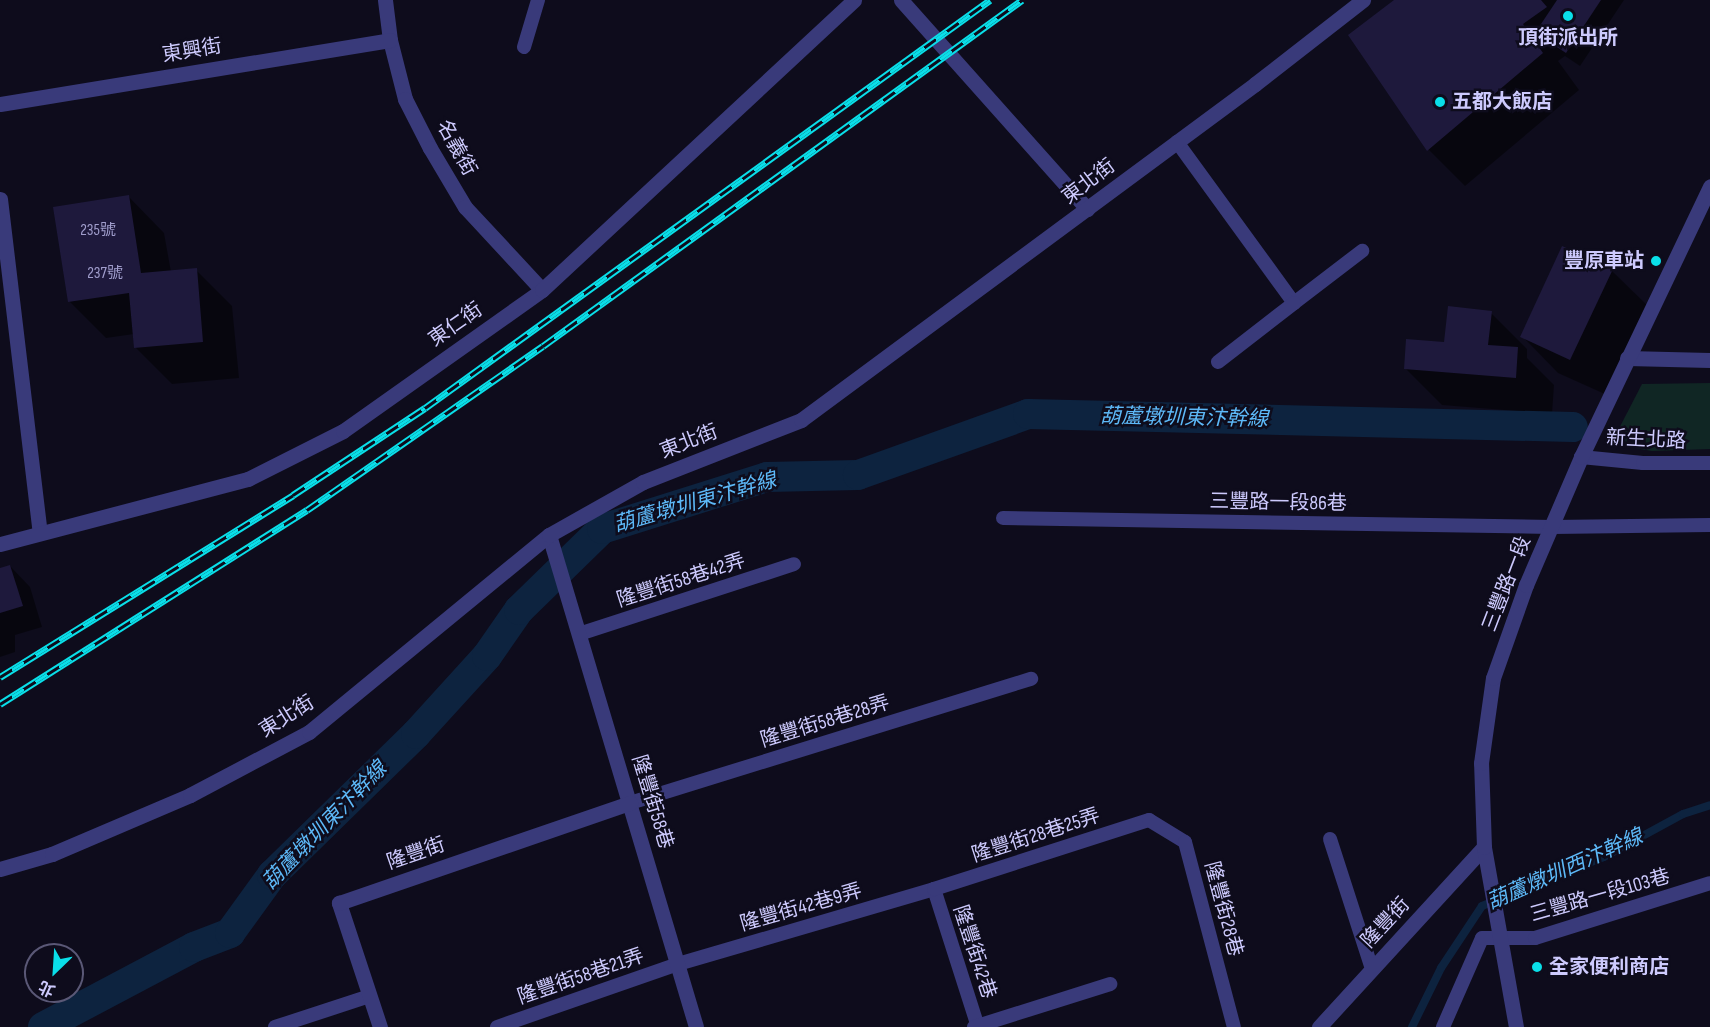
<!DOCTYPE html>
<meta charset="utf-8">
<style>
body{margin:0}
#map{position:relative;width:1710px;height:1027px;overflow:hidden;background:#0e0c1c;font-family:"Sofia Sans Condensed","Noto Sans TC",sans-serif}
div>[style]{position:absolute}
.green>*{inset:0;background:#102624}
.shadow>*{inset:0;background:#0007}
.stream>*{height:8px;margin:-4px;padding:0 4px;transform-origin:4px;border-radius:4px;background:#0d233f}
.canal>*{height:30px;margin:-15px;padding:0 15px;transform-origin:15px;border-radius:15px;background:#0d233f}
.building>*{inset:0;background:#1e193c}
.service>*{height:14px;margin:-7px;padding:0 7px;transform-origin:7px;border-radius:7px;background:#393a7a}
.minor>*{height:15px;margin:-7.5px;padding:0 7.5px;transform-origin:7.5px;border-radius:7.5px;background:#393a7a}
.tertiary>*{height:15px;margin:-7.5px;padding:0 7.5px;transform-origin:7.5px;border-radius:7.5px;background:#393a7a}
.rail>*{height:7px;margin-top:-3.5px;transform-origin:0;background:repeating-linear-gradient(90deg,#0e0c1c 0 14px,#0adfe9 0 28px);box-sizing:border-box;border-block:2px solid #0adfe9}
.dots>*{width:16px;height:16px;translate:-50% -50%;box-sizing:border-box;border:3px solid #0e0c1c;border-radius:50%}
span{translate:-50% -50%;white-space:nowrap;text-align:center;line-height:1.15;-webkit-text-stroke:5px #0e0c1c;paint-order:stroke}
.number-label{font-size:16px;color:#a19ecd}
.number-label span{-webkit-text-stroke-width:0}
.poi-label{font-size:20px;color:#cdcafd;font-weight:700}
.left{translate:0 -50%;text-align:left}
.right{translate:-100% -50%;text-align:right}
.street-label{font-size:20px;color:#cdcafd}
.water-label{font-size:21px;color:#5db9f8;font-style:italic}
.north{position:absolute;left:24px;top:943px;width:60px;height:60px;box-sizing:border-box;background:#0e0c1c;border:2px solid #5a5876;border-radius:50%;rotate:205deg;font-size:16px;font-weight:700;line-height:24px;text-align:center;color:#cdcafd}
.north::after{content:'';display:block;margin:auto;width:21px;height:27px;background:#0adfe9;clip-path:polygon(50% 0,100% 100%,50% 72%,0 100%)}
</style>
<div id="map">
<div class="green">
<div style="clip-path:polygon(1710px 383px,1710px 449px,1652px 451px,1611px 444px,1642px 384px)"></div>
</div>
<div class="shadow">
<div style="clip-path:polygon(1396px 0,1624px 0,1580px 66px,1565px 56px,1558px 61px,1579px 90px,1465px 186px,1429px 150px,1350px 36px)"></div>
<div style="clip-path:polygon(128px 196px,164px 233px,171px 272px,196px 270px,232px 306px,239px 378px,172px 384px,135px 347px,134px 334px,106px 338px,70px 302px)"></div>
<div style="clip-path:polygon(1612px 271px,1649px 307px,1607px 395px,1558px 373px,1522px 336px)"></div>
<div style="clip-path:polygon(1491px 313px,1527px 349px,1527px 358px,1554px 385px,1552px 414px,1442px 405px,1406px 369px)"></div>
<div style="clip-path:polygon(10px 566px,30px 587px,42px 627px,15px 635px,15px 652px,0 657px,0 570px)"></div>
</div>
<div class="stream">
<div style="left:1412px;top:1027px;width:66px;rotate:-63.8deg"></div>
<div style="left:1441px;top:968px;width:74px;rotate:-56.5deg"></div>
<div style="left:1482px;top:906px;width:131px;rotate:-21.9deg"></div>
<div style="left:1604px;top:857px;width:90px;rotate:-28.6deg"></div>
<div style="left:1683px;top:814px;width:28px;rotate:-18deg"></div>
</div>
<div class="canal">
<div style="left:43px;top:1027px;width:171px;rotate:-27.9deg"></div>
<div style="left:194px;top:947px;width:39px;rotate:-21deg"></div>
<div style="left:230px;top:933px;width:72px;rotate:-54.1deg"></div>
<div style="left:272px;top:875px;width:202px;rotate:-44.4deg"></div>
<div style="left:416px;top:734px;width:105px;rotate:-47.7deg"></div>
<div style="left:487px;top:656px;width:56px;rotate:-55.2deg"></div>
<div style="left:519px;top:610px;width:116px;rotate:-44.3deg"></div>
<div style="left:602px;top:529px;width:173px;rotate:-17.5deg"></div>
<div style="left:767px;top:477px;width:91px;rotate:-1.3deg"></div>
<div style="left:858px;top:475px;width:181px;rotate:-19.7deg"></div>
<div style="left:1028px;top:414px;width:545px;rotate:1.37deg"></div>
</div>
<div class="building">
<div style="clip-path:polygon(1394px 0,1541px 0,1547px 7px,1523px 24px,1543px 53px,1427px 151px,1348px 35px)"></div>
<div style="clip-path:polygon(1557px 0,1601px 0,1566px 53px,1535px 33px)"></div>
<div style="clip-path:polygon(129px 195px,141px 273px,197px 268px,203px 342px,134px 348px,129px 293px,68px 302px,53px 207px)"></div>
<div style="clip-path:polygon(1562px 246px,1613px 269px,1570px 360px,1520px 337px)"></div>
<div style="clip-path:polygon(1448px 306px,1492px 311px,1488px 345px,1518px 347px,1516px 378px,1404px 369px,1406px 339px,1444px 342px)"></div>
<div style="clip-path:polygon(10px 565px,23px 606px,0 613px,0 568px)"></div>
</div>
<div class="service">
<div style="left:524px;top:47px;width:49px;rotate:-73.4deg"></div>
<div style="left:1177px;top:142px;width:199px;rotate:54deg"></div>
<div style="left:1294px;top:303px;width:86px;rotate:-37.4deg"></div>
<div style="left:1218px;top:362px;width:96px;rotate:-37.8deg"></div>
<div style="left:1581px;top:457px;width:62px;rotate:5.5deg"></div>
<div style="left:1643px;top:463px;width:67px"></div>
<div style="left:1003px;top:518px;width:549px;rotate:0.94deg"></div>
<div style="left:1552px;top:527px;width:158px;rotate:-0.7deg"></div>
<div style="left:579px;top:634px;width:226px;rotate:-18deg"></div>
<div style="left:630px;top:803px;width:420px;rotate:-17.2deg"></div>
<div style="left:1330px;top:839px;width:137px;rotate:72.1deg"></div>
<div style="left:934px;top:889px;width:145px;rotate:72.3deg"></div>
<div style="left:275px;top:1027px;width:100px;rotate:-18.1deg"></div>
<div style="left:497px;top:1027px;width:192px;rotate:-19.2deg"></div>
<div style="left:678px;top:964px;width:267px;rotate:-16.3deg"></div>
<div style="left:934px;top:889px;width:226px;rotate:-17.8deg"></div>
<div style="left:1149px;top:820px;width:42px;rotate:31.4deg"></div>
<div style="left:1185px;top:842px;width:191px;rotate:75.2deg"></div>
<div style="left:974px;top:1027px;width:143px;rotate:-17.5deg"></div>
<div style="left:1443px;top:1027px;width:97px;rotate:-66.3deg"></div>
<div style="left:1482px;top:938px;width:53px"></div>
<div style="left:1535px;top:938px;width:183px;rotate:-17.4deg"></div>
</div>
<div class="minor">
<div style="left:385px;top:0;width:40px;rotate:82.9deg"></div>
<div style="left:390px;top:40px;width:61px;rotate:75.7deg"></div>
<div style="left:405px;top:99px;width:55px;rotate:63deg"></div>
<div style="left:430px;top:148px;width:69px;rotate:59.3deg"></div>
<div style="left:465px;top:207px;width:113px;rotate:47.1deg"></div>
<div style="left:901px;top:0;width:280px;rotate:48.3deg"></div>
<div style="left:0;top:104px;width:395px;rotate:-9.3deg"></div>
<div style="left:0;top:199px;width:336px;rotate:83.2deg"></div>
<div style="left:1627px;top:358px;width:83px;rotate:1.4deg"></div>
<div style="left:549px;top:535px;width:513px;rotate:73.36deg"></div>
<div style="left:0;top:544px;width:256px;rotate:-14.7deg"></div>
<div style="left:248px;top:479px;width:106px;rotate:-26.8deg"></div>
<div style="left:343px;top:431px;width:244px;rotate:-35.3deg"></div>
<div style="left:542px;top:290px;width:426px;rotate:-42.9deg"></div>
<div style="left:0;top:869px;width:54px;rotate:-16.1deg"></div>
<div style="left:52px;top:854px;width:150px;rotate:-23.1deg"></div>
<div style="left:190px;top:795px;width:135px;rotate:-27.9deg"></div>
<div style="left:309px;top:732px;width:310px;rotate:-39.4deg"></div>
<div style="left:549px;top:535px;width:108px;rotate:-29.4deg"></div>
<div style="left:643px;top:482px;width:170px;rotate:-21.4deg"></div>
<div style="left:801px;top:420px;width:565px;rotate:-36.5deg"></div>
<div style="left:1255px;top:84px;width:137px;rotate:-37.9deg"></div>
<div style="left:380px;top:1027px;width:131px;rotate:-108.3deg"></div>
<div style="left:339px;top:903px;width:308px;rotate:-19deg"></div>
<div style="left:1319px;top:1027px;width:244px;rotate:-47.5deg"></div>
</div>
<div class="tertiary">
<div style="left:1516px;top:1027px;width:183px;rotate:-100.1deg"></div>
<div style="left:1484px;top:847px;width:84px;rotate:-92deg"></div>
<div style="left:1481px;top:763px;width:86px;rotate:-82deg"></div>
<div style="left:1493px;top:678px;width:99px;rotate:-70.5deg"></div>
<div style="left:1526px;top:585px;width:139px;rotate:-66.7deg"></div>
<div style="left:1581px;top:457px;width:300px;rotate:-64.5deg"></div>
</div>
<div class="rail">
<div style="left:0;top:677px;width:345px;rotate:-31.8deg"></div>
<div style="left:293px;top:495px;width:158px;rotate:-33.4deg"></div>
<div style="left:425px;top:408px;width:697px;rotate:-35.83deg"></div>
<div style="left:0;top:704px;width:363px;rotate:-32.3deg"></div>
<div style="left:307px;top:510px;width:287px;rotate:-34.8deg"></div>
<div style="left:543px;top:346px;width:591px;rotate:-35.84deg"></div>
</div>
<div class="dots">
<div style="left:1568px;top:16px;background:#0adfe9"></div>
<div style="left:1440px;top:102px;background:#0adfe9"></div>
<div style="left:1656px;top:261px;background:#0adfe9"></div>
<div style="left:1537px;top:967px;background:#0adfe9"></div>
</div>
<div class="number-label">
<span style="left:98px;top:231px">235號</span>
<span style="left:105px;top:274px">237號</span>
</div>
<div class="poi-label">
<span style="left:1568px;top:38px">頂街派出所</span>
<span class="left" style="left:1452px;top:102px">五都大飯店</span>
<span class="right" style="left:1644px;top:261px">豐原車站</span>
<span class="left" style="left:1549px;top:967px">全家便利商店</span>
</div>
<div class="street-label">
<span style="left:192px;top:51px;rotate:-9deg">東興街</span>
<span style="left:456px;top:148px;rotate:61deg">名義街</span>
<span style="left:1089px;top:182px;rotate:-37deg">東北街</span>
<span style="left:456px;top:325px;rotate:-35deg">東仁街</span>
<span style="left:1646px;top:440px;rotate:3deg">新生北路</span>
<span style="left:689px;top:442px;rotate:-21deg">東北街</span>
<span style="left:1278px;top:503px;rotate:1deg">三豐路一段86巷</span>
<span style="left:681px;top:581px;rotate:-18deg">隆豐街58巷42弄</span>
<span style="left:1507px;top:584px;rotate:-69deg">三豐路一段</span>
<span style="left:287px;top:717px;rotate:-32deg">東北街</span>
<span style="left:825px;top:722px;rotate:-17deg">隆豐街58巷28弄</span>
<span style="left:652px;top:802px;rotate:73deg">隆豐街58巷</span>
<span style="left:1036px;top:836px;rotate:-18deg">隆豐街28巷25弄</span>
<span style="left:416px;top:854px;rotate:-19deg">隆豐街</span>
<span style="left:1600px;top:896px;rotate:-16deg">三豐路一段103巷</span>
<span style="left:801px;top:908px;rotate:-16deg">隆豐街42巷9弄</span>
<span style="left:1223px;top:909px;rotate:75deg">隆豐街28巷</span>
<span style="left:1386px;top:923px;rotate:-47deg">隆豐街</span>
<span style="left:974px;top:952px;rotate:72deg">隆豐街42巷</span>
<span style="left:581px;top:977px;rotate:-19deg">隆豐街58巷21弄</span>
</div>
<div class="water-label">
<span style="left:1184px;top:418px;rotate:1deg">葫蘆墩圳東汴幹線</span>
<span style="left:695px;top:503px;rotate:-16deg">葫蘆墩圳東汴幹線</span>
<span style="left:325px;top:826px;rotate:-46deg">葫蘆墩圳東汴幹線</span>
<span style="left:1565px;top:870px;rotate:-24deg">葫蘆燉圳西汴幹線</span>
</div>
<div class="north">北</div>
</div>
